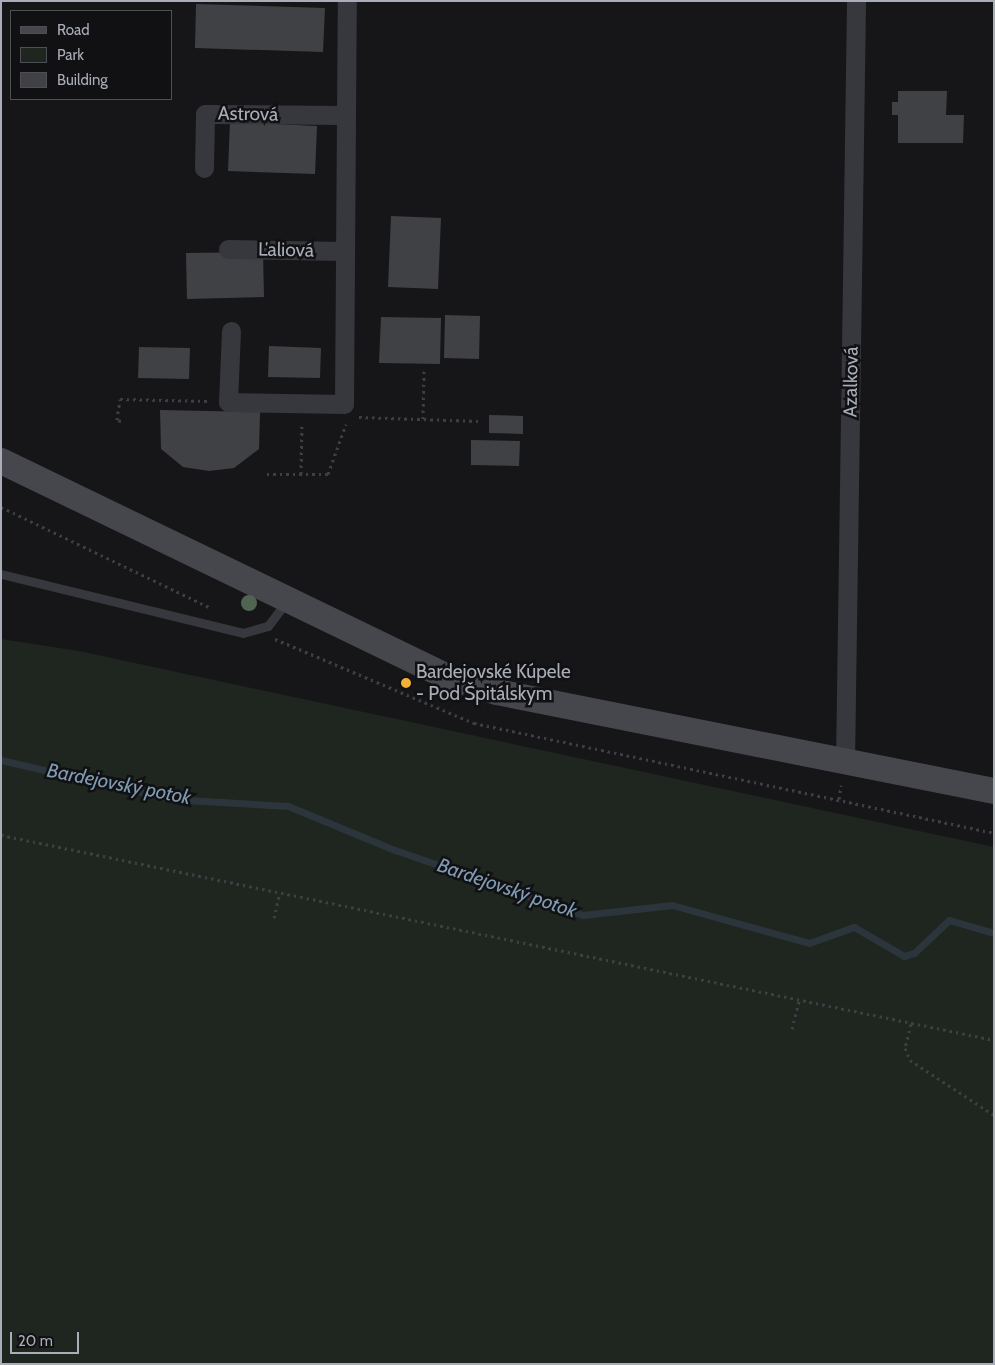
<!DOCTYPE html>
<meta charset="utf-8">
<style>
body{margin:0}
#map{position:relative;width:995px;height:1365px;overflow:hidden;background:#161618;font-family:Cabin,sans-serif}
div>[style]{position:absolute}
.green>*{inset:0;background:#1e261f}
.stream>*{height:7px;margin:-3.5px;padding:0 3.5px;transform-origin:3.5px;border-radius:3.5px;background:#2c353c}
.building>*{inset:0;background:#404145}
.path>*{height:3px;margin-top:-1.5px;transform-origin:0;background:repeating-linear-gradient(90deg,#3d3f44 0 2.5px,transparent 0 6.5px)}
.lane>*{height:9px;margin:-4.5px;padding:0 4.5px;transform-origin:4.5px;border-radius:4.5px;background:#37383d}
.street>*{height:19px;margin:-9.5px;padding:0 9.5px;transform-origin:9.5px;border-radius:9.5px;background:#37383d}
.secondary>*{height:26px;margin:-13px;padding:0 13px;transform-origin:13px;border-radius:13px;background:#45474d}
.trees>*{width:16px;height:16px;margin:-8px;border-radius:50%;background:#506452}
.dots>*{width:14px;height:14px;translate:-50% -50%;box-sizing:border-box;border:2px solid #111113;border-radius:50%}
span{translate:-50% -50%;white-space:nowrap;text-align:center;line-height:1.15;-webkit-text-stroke:5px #111113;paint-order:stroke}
.street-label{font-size:19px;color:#a8adb8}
.poi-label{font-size:19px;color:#a8adb8}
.left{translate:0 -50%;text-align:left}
.water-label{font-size:20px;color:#7f9bb3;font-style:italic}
.frame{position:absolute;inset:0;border:2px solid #a8adb8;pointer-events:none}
.legend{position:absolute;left:10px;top:10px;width:162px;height:90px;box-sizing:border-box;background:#111113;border:1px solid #4d4f55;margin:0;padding:6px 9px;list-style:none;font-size:15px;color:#a8adb8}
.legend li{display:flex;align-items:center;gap:10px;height:25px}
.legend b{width:25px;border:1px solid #4d4f55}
.scale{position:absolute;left:10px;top:1332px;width:69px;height:22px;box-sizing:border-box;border:2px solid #a8adb8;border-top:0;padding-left:6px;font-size:15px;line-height:18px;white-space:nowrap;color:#a8adb8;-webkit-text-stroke:4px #111113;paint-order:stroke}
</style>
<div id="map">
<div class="green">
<div style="clip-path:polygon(1px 639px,79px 651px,994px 847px,994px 1364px,1px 1364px)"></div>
</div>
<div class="stream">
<div style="left:1px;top:760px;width:173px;rotate:13deg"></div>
<div style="left:170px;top:799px;width:118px;rotate:3.4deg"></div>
<div style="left:288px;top:806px;width:116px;rotate:22.4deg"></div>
<div style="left:395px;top:850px;width:199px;rotate:19.1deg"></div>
<div style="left:583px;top:915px;width:90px;rotate:-6.4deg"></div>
<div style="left:672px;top:905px;width:142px;rotate:15.5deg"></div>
<div style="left:809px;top:943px;width:48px;rotate:-19.6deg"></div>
<div style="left:854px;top:927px;width:58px;rotate:30.1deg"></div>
<div style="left:904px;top:956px;width:10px;rotate:-17deg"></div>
<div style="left:914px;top:953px;width:48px;rotate:-43.3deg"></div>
<div style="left:949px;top:920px;width:47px;rotate:16.1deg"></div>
</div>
<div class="building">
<div style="clip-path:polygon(196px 4px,325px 8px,323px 52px,195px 48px)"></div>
<div style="clip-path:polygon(898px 91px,947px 91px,946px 115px,964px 115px,963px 143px,898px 143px,898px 115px,892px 115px,892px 102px,898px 102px)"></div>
<div style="clip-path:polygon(230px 122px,317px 126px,315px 174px,228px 171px)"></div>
<div style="clip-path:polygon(391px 216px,441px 218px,438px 289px,388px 287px)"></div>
<div style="clip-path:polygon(263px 252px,264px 297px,187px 299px,186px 253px)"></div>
<div style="clip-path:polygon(445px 315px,480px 316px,479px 359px,444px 358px)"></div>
<div style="clip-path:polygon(381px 317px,441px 318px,440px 364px,379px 363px)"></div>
<div style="clip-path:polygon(269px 346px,321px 348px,320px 378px,268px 377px)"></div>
<div style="clip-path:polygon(139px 347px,190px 348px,189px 379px,138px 378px)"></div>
<div style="clip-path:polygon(160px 410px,260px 412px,259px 449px,234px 468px,209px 471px,183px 467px,161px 449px)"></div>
<div style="clip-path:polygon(489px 415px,523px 416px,523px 434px,489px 433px)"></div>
<div style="clip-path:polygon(471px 440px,520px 441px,519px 466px,471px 465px)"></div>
</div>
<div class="path">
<div style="left:359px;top:417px;width:119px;rotate:1.9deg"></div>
<div style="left:423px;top:419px;width:48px;rotate:-88.8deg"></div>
<div style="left:121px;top:421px;width:4px;rotate:-166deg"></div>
<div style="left:117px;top:420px;width:21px;rotate:-82deg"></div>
<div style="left:120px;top:399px;width:87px;rotate:1.3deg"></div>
<div style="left:267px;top:474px;width:61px"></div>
<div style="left:328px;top:474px;width:53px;rotate:-70.2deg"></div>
<div style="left:301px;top:474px;width:50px;rotate:-88.9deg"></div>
<div style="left:1px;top:507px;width:231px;rotate:25.7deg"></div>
<div style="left:275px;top:639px;width:216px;rotate:22.9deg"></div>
<div style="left:474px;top:723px;width:532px;rotate:11.94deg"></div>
<div style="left:839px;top:799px;width:14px;rotate:-82deg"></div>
<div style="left:1px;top:835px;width:1014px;rotate:11.66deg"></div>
<div style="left:274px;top:918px;width:26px;rotate:-77deg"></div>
<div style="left:911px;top:1024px;width:25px;rotate:104deg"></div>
<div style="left:905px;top:1048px;width:13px;rotate:67deg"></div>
<div style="left:910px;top:1060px;width:100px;rotate:33.2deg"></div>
<div style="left:792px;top:1029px;width:29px;rotate:-76deg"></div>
</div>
<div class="lane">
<div style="left:1px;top:574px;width:249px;rotate:13.7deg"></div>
<div style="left:243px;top:633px;width:26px;rotate:-16deg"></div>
<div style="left:268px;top:626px;width:30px;rotate:-53deg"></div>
</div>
<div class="street">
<div style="left:204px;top:168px;width:54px;rotate:-88.9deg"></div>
<div style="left:205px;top:114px;width:140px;rotate:0.4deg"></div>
<div style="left:228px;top:249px;width:117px;rotate:1deg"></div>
<div style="left:231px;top:331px;width:71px;rotate:92.4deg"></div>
<div style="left:228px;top:402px;width:116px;rotate:1deg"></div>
<div style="left:344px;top:404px;width:403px;rotate:-89.6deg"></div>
<div style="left:845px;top:763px;width:762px;rotate:-89.17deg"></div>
</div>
<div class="secondary">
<div style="left:1px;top:461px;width:499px;rotate:25.8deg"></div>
<div style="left:450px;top:678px;width:49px;rotate:16.6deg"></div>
<div style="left:497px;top:692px;width:507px;rotate:11.27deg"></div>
</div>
<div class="trees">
<div style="left:249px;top:603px"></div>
</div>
<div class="dots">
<div style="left:406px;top:683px;background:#f2b134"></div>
</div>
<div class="street-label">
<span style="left:248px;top:114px;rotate:1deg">Astrová</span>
<span style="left:286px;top:250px;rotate:1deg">Ľaliová</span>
<span style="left:851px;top:382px;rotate:-89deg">Azalková</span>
</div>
<div class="poi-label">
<span class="left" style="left:416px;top:683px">Bardejovské Kúpele<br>- Pod Špitálskym</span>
</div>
<div class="water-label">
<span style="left:119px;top:784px;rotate:11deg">Bardejovský potok</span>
<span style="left:507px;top:888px;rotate:19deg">Bardejovský potok</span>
</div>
<div class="frame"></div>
<ul class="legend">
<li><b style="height:6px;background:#45474d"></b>Road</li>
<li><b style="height:14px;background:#1e261f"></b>Park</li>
<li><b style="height:14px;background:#404145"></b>Building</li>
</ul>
<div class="scale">20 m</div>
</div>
